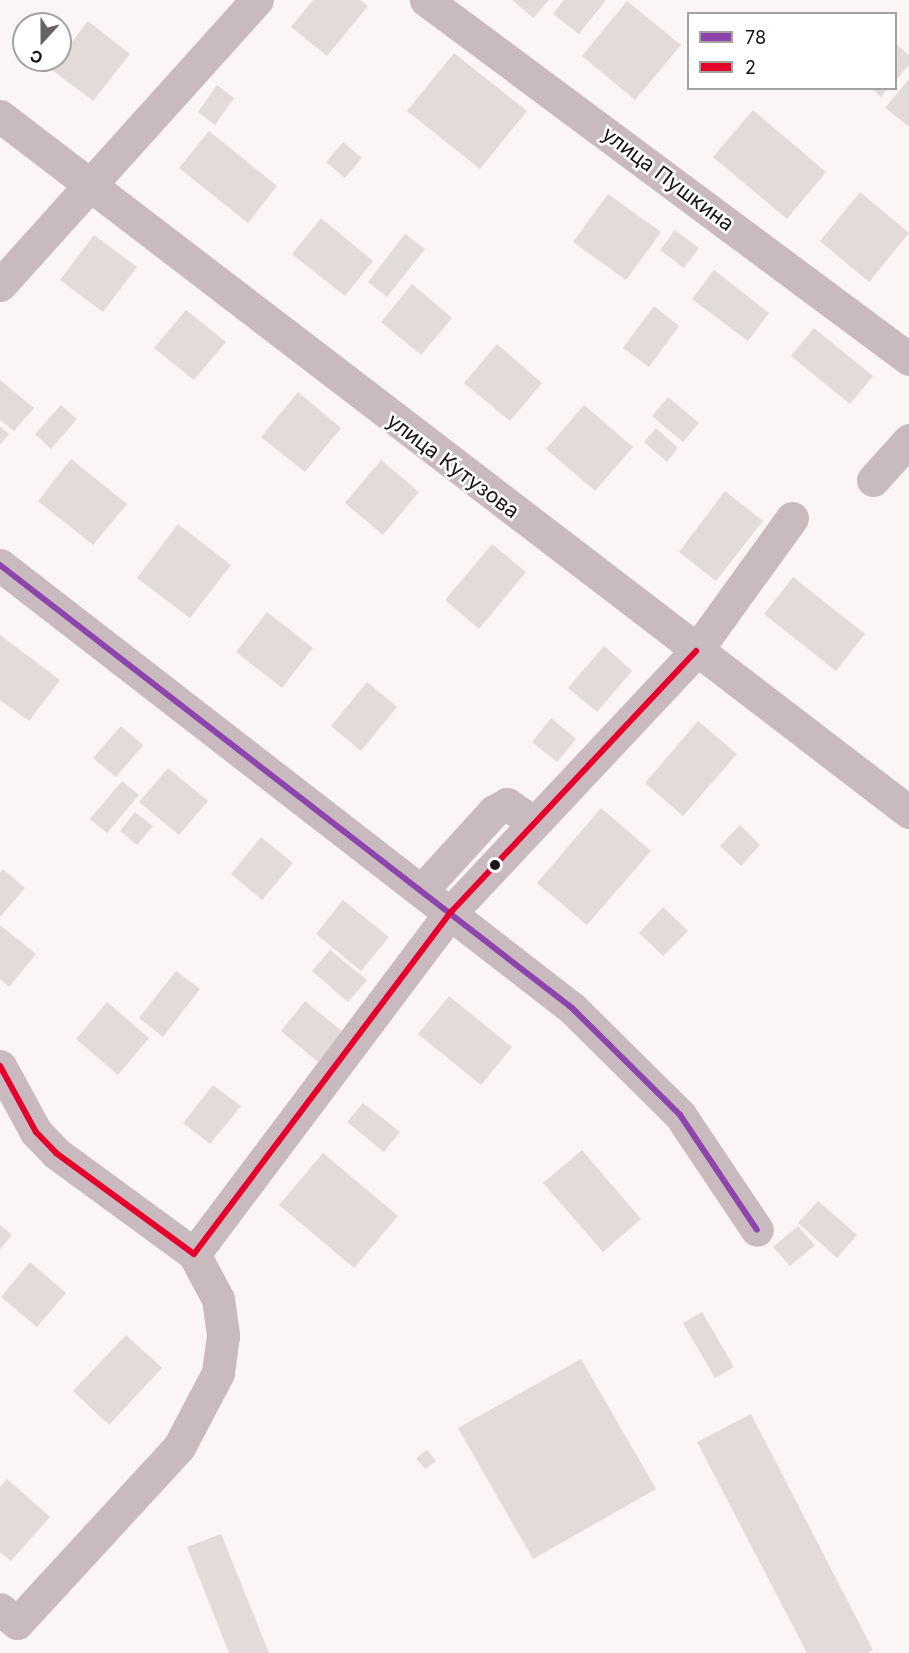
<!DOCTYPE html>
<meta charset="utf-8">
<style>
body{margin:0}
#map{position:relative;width:909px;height:1653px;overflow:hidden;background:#fbf5f5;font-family:Inter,sans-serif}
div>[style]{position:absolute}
.building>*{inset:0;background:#e2dbd9}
.minor>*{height:33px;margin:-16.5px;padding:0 16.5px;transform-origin:16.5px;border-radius:16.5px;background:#c8babf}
.bus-1>*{height:6px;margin:-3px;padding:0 3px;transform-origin:3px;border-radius:3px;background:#8e44ad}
.bus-2>*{height:6px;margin:-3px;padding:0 3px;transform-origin:3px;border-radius:3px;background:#e4002b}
.dots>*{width:16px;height:16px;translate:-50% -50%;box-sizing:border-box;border:3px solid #fff;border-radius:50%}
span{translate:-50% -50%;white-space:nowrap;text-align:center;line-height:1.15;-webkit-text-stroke:5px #fff;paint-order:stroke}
.street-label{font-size:21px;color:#1b1313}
.legend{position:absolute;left:687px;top:12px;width:210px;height:78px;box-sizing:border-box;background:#fff;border:2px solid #a4a1a1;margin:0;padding:8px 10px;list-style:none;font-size:18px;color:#1b1313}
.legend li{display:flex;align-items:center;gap:12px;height:30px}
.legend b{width:30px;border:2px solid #a4a1a1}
.north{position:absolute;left:12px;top:12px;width:60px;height:60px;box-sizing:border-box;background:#fff;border:2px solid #a4a1a1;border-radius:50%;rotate:201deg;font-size:16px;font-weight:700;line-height:24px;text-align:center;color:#1b1313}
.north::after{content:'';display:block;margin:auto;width:21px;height:27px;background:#696262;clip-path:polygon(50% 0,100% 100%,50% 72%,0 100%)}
</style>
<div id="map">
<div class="building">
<div style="clip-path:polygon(313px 0,360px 0,368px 6px,327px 56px,291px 27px)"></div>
<div style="clip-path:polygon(512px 0,549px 0,533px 18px)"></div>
<div style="clip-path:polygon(564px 0,606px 0,579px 34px,553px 14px)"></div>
<div style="clip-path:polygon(627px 1px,681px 45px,635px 100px,582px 56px)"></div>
<div style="clip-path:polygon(88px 21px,130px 54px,93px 101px,51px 69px)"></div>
<div style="clip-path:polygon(896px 44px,909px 55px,909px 65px,896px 80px)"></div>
<div style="clip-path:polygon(454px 53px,527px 111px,480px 169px,407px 111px)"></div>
<div style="clip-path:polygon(909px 79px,909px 124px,908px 126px,885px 108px)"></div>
<div style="clip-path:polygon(217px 85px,234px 98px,215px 125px,198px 112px)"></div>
<div style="clip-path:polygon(871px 88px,888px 88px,881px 97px)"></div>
<div style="clip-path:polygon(753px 110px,826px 172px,787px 219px,713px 157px)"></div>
<div style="clip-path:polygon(209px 131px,277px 186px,248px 223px,179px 168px)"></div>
<div style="clip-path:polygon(343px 142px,362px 158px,345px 178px,326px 162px)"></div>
<div style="clip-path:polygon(860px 192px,909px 233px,869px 282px,820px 241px)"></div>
<div style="clip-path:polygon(608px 194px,661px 232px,626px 280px,573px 242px)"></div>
<div style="clip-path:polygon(321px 218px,373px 261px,345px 296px,292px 254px)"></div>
<div style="clip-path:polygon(675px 230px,699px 248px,684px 268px,660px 250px)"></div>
<div style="clip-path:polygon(405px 234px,425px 249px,387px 297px,368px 282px)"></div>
<div style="clip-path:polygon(94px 235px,137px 267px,103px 312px,60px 280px)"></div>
<div style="clip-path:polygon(714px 270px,769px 313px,748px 341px,692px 299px)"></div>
<div style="clip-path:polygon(412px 284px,452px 318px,421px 355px,381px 322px)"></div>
<div style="clip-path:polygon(654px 306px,679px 326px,649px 367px,623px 348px)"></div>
<div style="clip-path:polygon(186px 310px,226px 342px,194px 380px,154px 348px)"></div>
<div style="clip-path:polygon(814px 328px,873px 376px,850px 404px,791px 356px)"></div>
<div style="clip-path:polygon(497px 344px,542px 383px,510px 421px,464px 383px)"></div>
<div style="clip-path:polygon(0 380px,34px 408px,14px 431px,0 420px)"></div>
<div style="clip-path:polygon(298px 392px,341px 428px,305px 472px,261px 437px)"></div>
<div style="clip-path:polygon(668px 397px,699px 423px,683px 442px,652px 416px)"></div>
<div style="clip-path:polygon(61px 405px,77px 419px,51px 449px,35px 434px)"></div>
<div style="clip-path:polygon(584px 405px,633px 447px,595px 491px,546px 449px)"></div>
<div style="clip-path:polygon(0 426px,9px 434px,0 445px)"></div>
<div style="clip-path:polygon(656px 428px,678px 448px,667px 462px,644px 442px)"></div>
<div style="clip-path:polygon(71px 459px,127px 504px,93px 545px,38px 501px)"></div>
<div style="clip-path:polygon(381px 460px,419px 492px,383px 535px,345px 503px)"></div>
<div style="clip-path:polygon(725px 491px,763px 521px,716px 581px,679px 552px)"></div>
<div style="clip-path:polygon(178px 524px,231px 565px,190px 618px,137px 578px)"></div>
<div style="clip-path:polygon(492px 544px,526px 572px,479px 629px,445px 600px)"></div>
<div style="clip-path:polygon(793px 577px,865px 634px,836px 671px,764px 614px)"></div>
<div style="clip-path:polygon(267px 612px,313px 648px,282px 688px,236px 652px)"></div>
<div style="clip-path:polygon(0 635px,60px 680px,29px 721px,0 700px)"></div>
<div style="clip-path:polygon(604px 646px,632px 671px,597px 712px,568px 688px)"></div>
<div style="clip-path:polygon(367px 682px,397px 707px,361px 751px,331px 726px)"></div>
<div style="clip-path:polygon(551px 718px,576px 739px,557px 762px,532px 742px)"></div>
<div style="clip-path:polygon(698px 721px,737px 754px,683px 816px,645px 783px)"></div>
<div style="clip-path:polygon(121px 726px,143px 745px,116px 777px,93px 758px)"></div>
<div style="clip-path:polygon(168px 768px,208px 801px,179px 835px,139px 802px)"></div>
<div style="clip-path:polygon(122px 781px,139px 795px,107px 833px,90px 819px)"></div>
<div style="clip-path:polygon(601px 808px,651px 851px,587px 925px,537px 883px)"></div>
<div style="clip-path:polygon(135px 812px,153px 826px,137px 845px,120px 831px)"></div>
<div style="clip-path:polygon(740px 825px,760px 845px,741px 866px,720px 846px)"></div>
<div style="clip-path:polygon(261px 837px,293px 863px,262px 900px,231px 874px)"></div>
<div style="clip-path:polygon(3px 869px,25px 888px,0 917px,0 873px)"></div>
<div style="clip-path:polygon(343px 900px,389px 937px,361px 971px,316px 934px)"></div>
<div style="clip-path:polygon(663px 907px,688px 931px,663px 956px,639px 933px)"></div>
<div style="clip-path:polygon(0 925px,36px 954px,9px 987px,0 979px)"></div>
<div style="clip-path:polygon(330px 950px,367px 980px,348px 1002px,312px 971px)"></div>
<div style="clip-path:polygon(176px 971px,200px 989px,163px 1037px,139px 1018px)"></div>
<div style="clip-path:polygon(449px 996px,512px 1047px,481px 1085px,418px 1034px)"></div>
<div style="clip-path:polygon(305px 1001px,343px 1032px,318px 1062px,281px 1031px)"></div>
<div style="clip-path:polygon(107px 1002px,149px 1038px,118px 1075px,76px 1039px)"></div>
<div style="clip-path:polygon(213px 1085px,241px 1106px,210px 1144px,183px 1123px)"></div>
<div style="clip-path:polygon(363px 1103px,400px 1132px,384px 1152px,347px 1122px)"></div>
<div style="clip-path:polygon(582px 1150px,641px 1219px,603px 1252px,543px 1183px)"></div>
<div style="clip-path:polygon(323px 1153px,398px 1216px,354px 1268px,279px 1205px)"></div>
<div style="clip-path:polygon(818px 1201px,857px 1235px,837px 1258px,798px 1223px)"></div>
<div style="clip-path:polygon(0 1225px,12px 1235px,0 1249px)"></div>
<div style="clip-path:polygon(798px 1226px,815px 1245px,790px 1266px,773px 1247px)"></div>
<div style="clip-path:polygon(30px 1262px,66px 1293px,37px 1327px,1px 1297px)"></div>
<div style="clip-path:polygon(702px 1312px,734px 1367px,715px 1378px,683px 1323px)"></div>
<div style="clip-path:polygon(126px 1335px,162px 1368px,109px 1425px,73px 1391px)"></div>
<div style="clip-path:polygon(581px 1359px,656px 1489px,533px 1559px,458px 1428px)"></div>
<div style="clip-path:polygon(751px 1414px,873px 1650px,867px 1653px,807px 1653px,697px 1442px)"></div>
<div style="clip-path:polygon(427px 1450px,436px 1461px,425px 1469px,416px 1458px)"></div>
<div style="clip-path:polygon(7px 1479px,50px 1517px,11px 1561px,0 1552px,0 1487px)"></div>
<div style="clip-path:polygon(221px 1534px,269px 1653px,229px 1653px,187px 1547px)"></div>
</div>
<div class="minor">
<div style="left:426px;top:0;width:602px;rotate:36.62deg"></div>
<div style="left:0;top:116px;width:1145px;rotate:37.44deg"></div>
<div style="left:0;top:285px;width:384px;rotate:-48deg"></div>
<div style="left:873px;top:480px;width:54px;rotate:-48deg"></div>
<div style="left:0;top:565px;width:723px;rotate:37.76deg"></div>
<div style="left:572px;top:1008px;width:152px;rotate:44.7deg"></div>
<div style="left:680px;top:1115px;width:138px;rotate:56.2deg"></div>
<div style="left:423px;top:889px;width:105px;rotate:-47.7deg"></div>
<div style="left:494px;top:811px;width:15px;rotate:-28deg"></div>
<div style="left:507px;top:804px;width:33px;rotate:35deg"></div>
<div style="left:0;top:1066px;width:75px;rotate:61.4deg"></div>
<div style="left:36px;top:1132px;width:29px;rotate:46deg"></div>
<div style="left:56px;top:1153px;width:171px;rotate:36.2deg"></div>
<div style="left:194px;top:1254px;width:51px;rotate:61.9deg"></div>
<div style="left:218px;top:1299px;width:37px;rotate:82deg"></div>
<div style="left:223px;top:1336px;width:37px;rotate:98deg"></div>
<div style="left:218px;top:1373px;width:84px;rotate:117.8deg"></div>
<div style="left:179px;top:1447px;width:239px;rotate:132.6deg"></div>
<div style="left:17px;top:1623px;width:22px;rotate:-141deg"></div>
<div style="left:194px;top:1254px;width:428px;rotate:-53.1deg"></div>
<div style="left:451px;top:912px;width:358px;rotate:-46.8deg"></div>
<div style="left:696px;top:651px;width:164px;rotate:-54.2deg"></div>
</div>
<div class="bus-1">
<div style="left:0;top:565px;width:723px;rotate:37.76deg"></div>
<div style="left:572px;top:1008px;width:152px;rotate:44.7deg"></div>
<div style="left:680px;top:1115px;width:138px;rotate:56.2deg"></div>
</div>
<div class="bus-2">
<div style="left:0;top:1066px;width:75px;rotate:61.4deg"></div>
<div style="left:36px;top:1132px;width:29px;rotate:46deg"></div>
<div style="left:56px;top:1153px;width:171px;rotate:36.2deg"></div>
<div style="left:194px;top:1254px;width:428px;rotate:-53.1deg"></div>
<div style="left:451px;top:912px;width:358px;rotate:-46.8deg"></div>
</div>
<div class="dots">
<div style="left:495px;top:865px;background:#1b1313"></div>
</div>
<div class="street-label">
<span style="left:668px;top:179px;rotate:37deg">улица Пушкина</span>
<span style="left:453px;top:466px;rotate:37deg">улица Кутузова</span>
</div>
<ul class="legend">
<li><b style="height:8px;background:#8e44ad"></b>78</li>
<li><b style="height:8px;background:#e4002b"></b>2</li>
</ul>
<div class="north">С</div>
</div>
